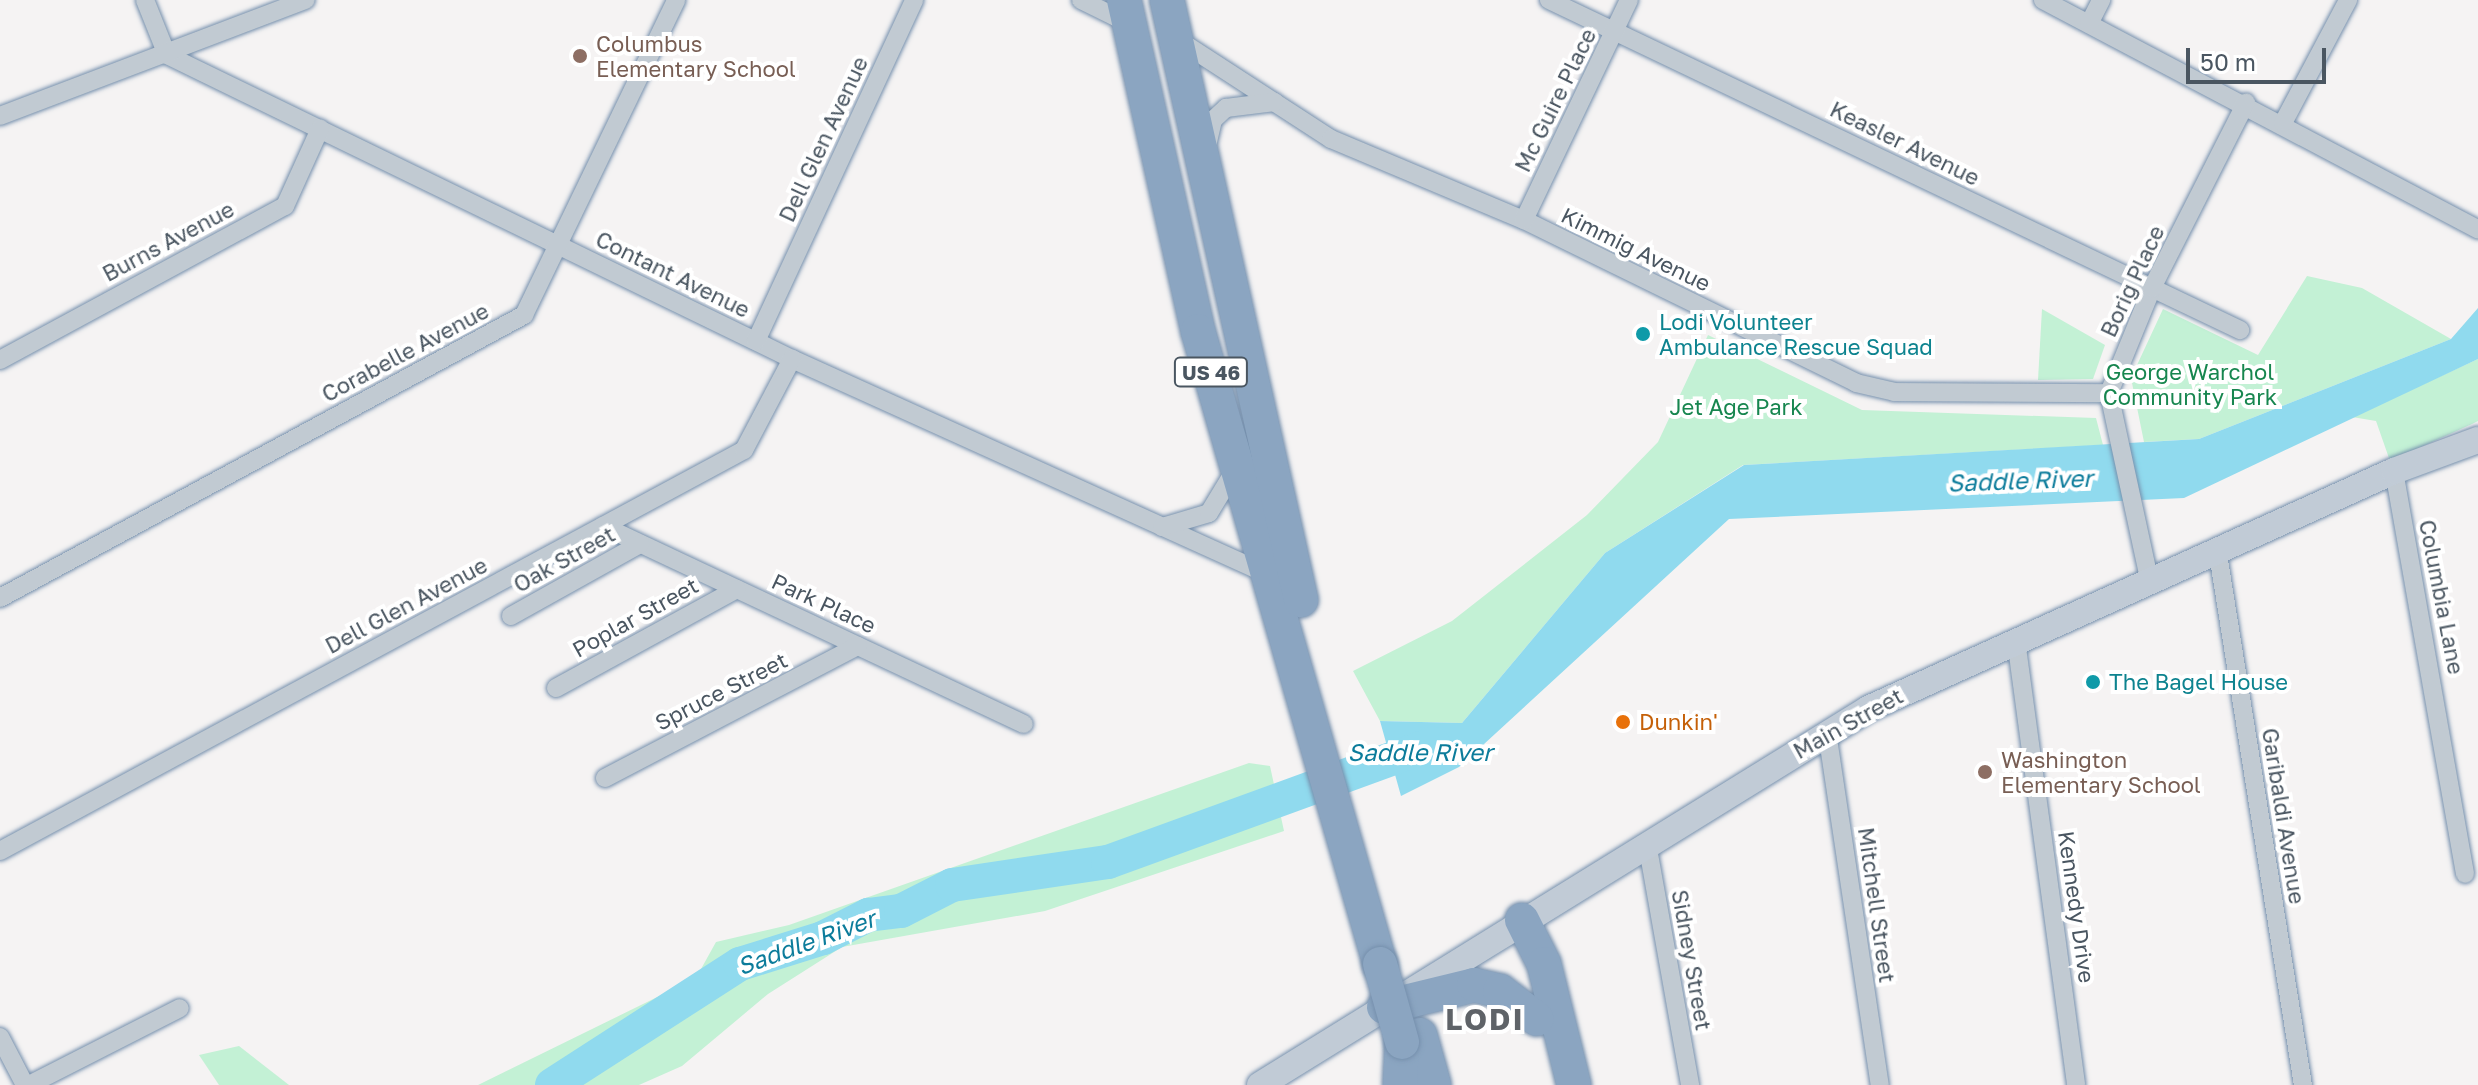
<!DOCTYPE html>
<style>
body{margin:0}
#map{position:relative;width:2478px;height:1085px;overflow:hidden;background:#f5f3f3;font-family:"Golos Text",sans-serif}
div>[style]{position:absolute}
.green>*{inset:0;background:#c3f1d5}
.water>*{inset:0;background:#90daee}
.river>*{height:34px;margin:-17px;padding:0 17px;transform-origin:17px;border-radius:17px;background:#90daee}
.roads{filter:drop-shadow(0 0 2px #7690ad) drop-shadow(0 0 2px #7690ad)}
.street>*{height:18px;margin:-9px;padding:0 9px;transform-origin:9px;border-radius:9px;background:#c1cad2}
.secondary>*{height:26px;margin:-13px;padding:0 13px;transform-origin:13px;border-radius:13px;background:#c1cbd6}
.highway>*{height:34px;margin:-17px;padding:0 17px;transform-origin:17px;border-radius:17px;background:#8ba5c1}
.bridges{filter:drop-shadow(0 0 2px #7690ad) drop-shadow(0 0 2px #7690ad)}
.highway-bridge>*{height:34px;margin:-17px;padding:0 17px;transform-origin:17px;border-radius:17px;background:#8ba5c1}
.dots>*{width:22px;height:22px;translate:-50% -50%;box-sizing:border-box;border:4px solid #fff;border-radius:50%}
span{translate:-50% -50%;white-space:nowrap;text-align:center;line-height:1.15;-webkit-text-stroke:8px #fff;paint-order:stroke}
.shield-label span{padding:2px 6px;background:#fff;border:2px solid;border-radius:6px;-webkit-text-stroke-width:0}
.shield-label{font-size:20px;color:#4a5661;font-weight:700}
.education-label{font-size:22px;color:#785e54}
.left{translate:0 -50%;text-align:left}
.street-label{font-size:22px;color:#4a5661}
.culture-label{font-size:22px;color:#0d838f}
.park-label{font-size:22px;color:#17864f}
.food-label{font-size:22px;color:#c56008}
.water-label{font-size:24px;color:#0c7c9b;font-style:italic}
.district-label{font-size:30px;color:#5f6368;font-weight:700;letter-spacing:2px}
.scale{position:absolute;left:2186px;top:48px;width:140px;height:36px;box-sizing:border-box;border:4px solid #4a5661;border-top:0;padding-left:10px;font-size:24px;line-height:28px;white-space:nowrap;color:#4a5661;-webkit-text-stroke:6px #fff;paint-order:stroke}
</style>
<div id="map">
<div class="green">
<div style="clip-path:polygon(2307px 276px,2362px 288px,2451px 339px,2199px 439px,2144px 442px,2131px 378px,2163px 309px,2258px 355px)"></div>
<div style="clip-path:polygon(2042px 309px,2105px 345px,2093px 379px,2038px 380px)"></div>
<div style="clip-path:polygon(1708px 335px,1862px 410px,2096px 418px,2103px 445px,1743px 465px,1605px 553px,1462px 723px,1380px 721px,1353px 671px,1452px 621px,1587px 515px,1658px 442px)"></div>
<div style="clip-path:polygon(2478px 359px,2478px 421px,2472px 424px,2390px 461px,2376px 421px,2352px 417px)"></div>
<div style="clip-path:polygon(1249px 763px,1270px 766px,1284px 831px,1045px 911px,842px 947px,768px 994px,682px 1066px,639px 1085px,478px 1085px,696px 978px,716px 942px,789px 925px)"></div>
<div style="clip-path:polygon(239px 1046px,289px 1085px,219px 1085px,199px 1055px)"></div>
</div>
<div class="water">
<div style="clip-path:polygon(2478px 308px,2478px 359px,2184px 498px,1729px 519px,1459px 767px,1401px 796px,1380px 721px,1462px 723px,1605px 553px,1744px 465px,2199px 439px,2451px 339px)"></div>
</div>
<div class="river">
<div style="left:552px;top:1085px;width:224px;rotate:-32.8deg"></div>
<div style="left:740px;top:964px;width:87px;rotate:-17.4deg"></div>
<div style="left:823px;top:938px;width:51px;rotate:-27.1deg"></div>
<div style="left:868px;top:915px;width:33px;rotate:-7deg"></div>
<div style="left:901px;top:911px;width:57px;rotate:-27deg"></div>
<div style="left:952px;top:885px;width:158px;rotate:-8.4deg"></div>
<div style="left:1108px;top:862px;width:346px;rotate:-20deg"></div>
</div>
<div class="roads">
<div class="street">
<div style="left:145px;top:0;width:59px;rotate:68.2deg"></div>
<div style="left:167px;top:55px;width:695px;rotate:25.94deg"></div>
<div style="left:792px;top:359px;width:524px;rotate:24.36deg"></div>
<div style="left:1081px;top:0;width:52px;rotate:26.1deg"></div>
<div style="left:1549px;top:0;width:766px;rotate:25.53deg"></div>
<div style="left:2043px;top:0;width:492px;rotate:27.8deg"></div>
<div style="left:2089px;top:24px;width:27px;rotate:-63deg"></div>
<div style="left:1177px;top:39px;width:184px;rotate:33deg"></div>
<div style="left:1331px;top:139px;width:209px;rotate:22.8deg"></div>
<div style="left:1524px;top:220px;width:370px;rotate:26.1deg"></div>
<div style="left:1856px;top:383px;width:39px;rotate:13deg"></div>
<div style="left:1894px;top:392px;width:215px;rotate:0.3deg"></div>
<div style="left:0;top:116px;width:327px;rotate:-20.8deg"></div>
<div style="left:2283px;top:123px;width:139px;rotate:-62.1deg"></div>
<div style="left:1207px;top:146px;width:27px;rotate:-77deg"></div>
<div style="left:1213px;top:120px;width:18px;rotate:-43deg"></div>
<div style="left:1226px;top:108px;width:49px;rotate:-7deg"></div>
<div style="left:1524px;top:220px;width:244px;rotate:-64.5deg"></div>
<div style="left:756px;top:341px;width:376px;rotate:-65.1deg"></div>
<div style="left:0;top:360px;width:324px;rotate:-28.4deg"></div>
<div style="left:285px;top:206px;width:85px;rotate:-65.6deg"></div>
<div style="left:2394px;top:471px;width:409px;rotate:80deg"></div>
<div style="left:603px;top:526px;width:465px;rotate:25.2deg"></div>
<div style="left:1162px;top:527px;width:49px;rotate:-16.6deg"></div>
<div style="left:1209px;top:513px;width:50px;rotate:-58.8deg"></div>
<div style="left:2218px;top:554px;width:538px;rotate:80.91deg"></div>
<div style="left:2150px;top:583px;width:194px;rotate:-102.2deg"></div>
<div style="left:2109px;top:393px;width:113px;rotate:-67.7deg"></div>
<div style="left:2152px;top:288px;width:208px;rotate:-63.1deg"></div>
<div style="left:0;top:598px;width:596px;rotate:-28.37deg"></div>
<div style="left:524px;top:315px;width:350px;rotate:-64.2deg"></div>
<div style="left:511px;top:616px;width:148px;rotate:-29.2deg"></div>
<div style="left:2016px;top:640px;width:449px;rotate:82.3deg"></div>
<div style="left:556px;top:688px;width:206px;rotate:-28.7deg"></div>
<div style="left:1827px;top:732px;width:357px;rotate:81.5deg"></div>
<div style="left:605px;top:778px;width:285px;rotate:-27.6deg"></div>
<div style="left:1647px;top:843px;width:246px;rotate:79.9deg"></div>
<div style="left:0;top:851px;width:845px;rotate:-28.32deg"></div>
<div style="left:744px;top:450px;width:103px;rotate:-62.2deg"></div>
<div style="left:0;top:1037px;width:54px;rotate:62.5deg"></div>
<div style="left:29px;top:1085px;width:169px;rotate:-27deg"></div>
</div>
<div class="secondary">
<div style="left:1260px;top:1085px;width:715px;rotate:-31.73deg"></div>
<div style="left:1868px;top:709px;width:577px;rotate:-24.35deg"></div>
<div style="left:2394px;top:471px;width:90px;rotate:-20.3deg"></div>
</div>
<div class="highway">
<div style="left:1124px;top:0;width:339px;rotate:77.4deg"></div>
<div style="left:1198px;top:331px;width:659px;rotate:73.96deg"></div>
<div style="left:1167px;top:0;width:615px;rotate:77.41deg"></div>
<div style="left:1522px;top:920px;width:49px;rotate:63.4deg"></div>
<div style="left:1544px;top:964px;width:125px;rotate:76.1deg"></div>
<div style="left:1384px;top:1007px;width:93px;rotate:-13.7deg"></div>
<div style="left:1474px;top:985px;width:27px;rotate:13deg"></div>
<div style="left:1500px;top:991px;width:46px;rotate:37.1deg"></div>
<div style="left:1420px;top:1035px;width:52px;rotate:74.4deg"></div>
<div style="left:1400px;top:1085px;width:43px;rotate:-87.3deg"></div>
</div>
</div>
<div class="bridges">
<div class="highway-bridge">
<div style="left:1380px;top:964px;width:81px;rotate:74.2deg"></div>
</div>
</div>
<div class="dots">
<div style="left:580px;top:56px;background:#8d6e63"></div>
<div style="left:1643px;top:334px;background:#0f9aa8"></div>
<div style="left:2093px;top:682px;background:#0f9aa8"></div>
<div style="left:1623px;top:722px;background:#e8710a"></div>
<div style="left:1985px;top:772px;background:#8d6e63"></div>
</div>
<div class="shield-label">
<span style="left:1211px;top:372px">US 46</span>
</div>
<div class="education-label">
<span class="left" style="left:596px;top:56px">Columbus<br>Elementary School</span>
<span class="left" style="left:2001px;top:772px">Washington<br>Elementary School</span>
</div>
<div class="street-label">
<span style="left:1555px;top:100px;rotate:-64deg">Mc Guire Place</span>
<span style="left:823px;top:139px;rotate:-65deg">Dell Glen Avenue</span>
<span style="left:1905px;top:143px;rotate:26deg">Keasler Avenue</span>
<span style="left:168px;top:241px;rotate:-28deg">Burns Avenue</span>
<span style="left:1636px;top:249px;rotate:26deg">Kimmig Avenue</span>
<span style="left:673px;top:274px;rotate:26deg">Contant Avenue</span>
<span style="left:2132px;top:281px;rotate:-65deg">Borig Place</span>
<span style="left:405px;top:352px;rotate:-28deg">Corabelle Avenue</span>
<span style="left:564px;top:559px;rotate:-29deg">Oak Street</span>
<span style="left:2442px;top:597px;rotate:79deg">Columbia Lane</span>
<span style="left:824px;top:603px;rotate:25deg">Park Place</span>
<span style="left:406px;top:605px;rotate:-28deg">Dell Glen Avenue</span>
<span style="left:635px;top:617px;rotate:-29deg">Poplar Street</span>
<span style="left:721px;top:691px;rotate:-27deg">Spruce Street</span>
<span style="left:1848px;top:723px;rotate:-29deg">Main Street</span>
<span style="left:2284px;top:816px;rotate:81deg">Garibaldi Avenue</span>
<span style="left:1877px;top:905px;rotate:82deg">Mitchell Street</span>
<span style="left:2077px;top:907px;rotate:82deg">Kennedy Drive</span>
<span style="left:1692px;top:960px;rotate:80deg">Sidney Street</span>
</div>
<div class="culture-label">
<span class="left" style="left:1659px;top:334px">Lodi Volunteer<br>Ambulance Rescue Squad</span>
<span class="left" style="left:2109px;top:682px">The Bagel House</span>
</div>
<div class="park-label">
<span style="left:2190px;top:384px">George Warchol<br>Community Park</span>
<span style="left:1736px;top:407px">Jet Age Park</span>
</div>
<div class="food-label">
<span class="left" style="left:1639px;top:722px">Dunkin'</span>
</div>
<div class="water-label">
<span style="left:2020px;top:480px;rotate:-2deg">Saddle River</span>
<span style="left:1420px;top:752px">Saddle River</span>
<span style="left:806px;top:942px;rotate:-20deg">Saddle River</span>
</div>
<div class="district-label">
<span style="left:1485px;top:1019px">LODI</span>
</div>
<div class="scale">50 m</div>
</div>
